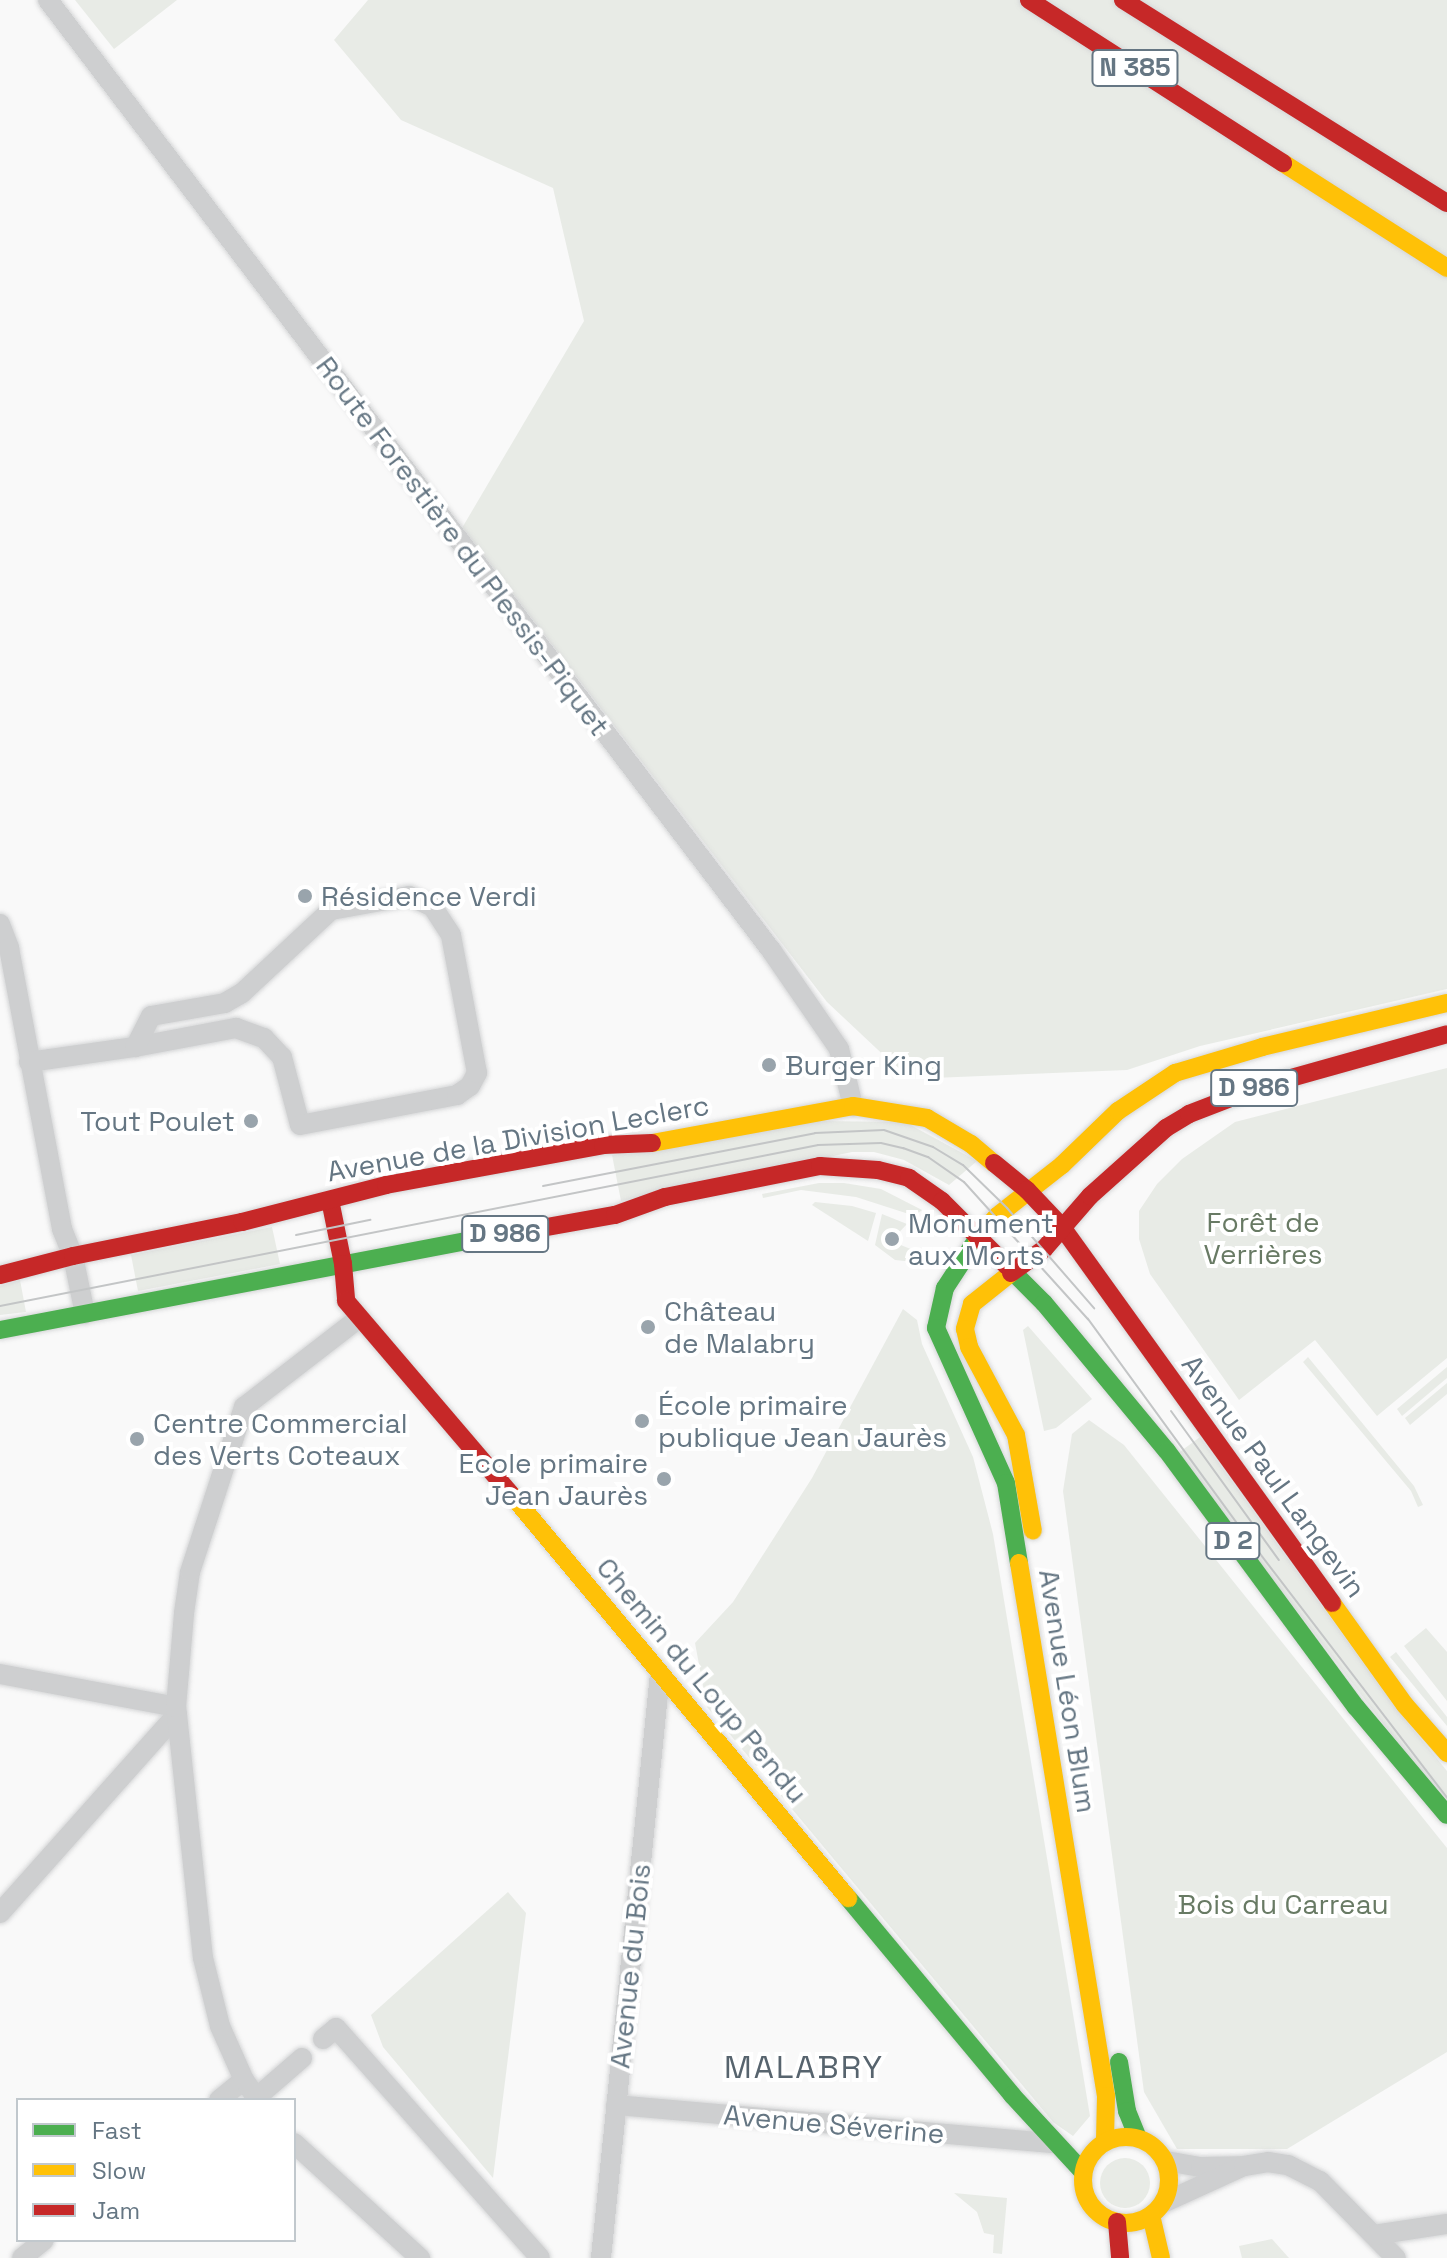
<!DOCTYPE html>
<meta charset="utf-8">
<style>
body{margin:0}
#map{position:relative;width:1447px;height:2258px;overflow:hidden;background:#f9f9f9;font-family:"Space Grotesk",sans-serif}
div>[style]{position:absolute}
.green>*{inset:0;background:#e8ebe6}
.round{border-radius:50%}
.roads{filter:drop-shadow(0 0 2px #d5d6d7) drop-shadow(0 0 2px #d5d6d7)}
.street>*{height:20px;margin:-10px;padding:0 10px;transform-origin:10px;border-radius:10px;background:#cecfd0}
.fast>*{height:18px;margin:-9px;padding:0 9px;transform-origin:9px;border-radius:9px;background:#4caf50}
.slow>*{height:18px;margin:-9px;padding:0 9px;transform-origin:9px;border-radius:9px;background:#ffc107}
.slow>.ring{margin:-9px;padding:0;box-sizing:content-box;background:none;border:18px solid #ffc107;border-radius:50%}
.jam>*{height:18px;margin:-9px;padding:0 9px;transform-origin:9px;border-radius:9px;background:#c62828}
.tram>*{height:2px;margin:-1px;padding:0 1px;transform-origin:1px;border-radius:1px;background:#c3c5c6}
.dots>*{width:22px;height:22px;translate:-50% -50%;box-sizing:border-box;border:4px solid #fff;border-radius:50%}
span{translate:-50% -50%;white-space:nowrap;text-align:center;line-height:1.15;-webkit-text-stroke:8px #fff;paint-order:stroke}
.shield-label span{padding:2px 6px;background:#fff;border:2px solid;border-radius:6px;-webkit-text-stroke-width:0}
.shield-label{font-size:26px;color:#657683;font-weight:700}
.street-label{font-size:28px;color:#657683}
.poi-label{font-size:28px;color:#657683}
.left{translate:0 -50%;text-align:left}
.right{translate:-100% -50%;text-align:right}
.park-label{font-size:28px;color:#687a64}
.quarter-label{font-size:32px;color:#57646e;letter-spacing:2px}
.legend{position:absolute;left:16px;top:2098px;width:280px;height:144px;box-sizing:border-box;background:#fff;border:2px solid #c1c8cd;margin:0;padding:10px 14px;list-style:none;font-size:24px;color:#657683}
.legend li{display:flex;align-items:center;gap:16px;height:40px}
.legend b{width:40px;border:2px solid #c1c8cd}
</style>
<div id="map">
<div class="green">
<div style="clip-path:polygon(75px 0,177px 0,114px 49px)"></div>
<div style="clip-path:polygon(368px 0,1447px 0,1447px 989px,1200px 1046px,1127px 1070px,909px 1079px,827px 1002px,462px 528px,584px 321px,553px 188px,401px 120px,334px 40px)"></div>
<div style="clip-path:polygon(1447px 1068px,1447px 1358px,1377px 1416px,1315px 1340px,1239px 1400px,1150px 1274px,1139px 1239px,1139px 1211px,1157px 1184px,1182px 1159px,1235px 1122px)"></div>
<div style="clip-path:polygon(817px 1121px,905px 1122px,977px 1161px,949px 1185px,904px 1160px,874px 1152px,852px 1152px,621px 1201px,612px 1155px)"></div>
<div style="clip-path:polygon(819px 1183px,844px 1183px,881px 1189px,922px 1210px,915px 1216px,856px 1197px,801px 1190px,763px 1198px,762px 1194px)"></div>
<div style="clip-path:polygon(815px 1202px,852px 1206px,876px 1213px,868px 1241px,812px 1205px)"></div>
<div style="clip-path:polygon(882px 1214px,907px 1224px,891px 1241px,913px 1250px,914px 1262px,895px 1260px,875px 1245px)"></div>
<div style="clip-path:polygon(272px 1227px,280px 1264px,138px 1291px,131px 1255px)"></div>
<div style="clip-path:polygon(20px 1280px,26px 1312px,0 1315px,0 1286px)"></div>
<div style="clip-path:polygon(903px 1309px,917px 1320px,922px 1344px,973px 1457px,993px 1534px,1090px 2116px,1073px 2136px,1053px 2122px,707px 1707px,695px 1643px,733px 1602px,812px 1478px)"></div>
<div style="clip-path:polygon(1028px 1326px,1092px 1399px,1056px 1428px,1044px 1431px,1023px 1330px)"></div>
<div style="clip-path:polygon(1308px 1357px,1414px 1486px,1423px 1505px,1418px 1507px,1411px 1491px,1303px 1362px)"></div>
<div style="clip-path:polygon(1447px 1367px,1447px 1378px,1402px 1416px,1397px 1409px)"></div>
<div style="clip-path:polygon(1447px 1383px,1447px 1394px,1410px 1425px,1405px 1418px)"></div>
<div style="clip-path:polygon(1089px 1420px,1124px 1445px,1447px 1848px,1447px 2052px,1287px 2149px,1177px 2149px,1144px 2092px,1063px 1491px,1072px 1434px)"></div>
<div style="clip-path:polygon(1200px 1437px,1395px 1707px,1447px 1771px,1447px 1807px,1177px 1454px)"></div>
<div style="clip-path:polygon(1426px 1628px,1447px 1652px,1447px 1701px,1404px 1646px)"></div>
<div style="clip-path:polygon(1396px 1652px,1447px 1717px,1447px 1726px,1390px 1657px)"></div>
<div style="clip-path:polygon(508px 1892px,526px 1913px,493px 2178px,383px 2047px,371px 2015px)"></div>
<div class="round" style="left:1100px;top:2158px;width:50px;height:50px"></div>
<div style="clip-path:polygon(954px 2193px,1007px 2198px,1002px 2254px,993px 2253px,994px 2235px,984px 2233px,977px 2212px)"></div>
<div style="clip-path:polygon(1272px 2239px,1289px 2258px,1242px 2258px,1239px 2246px)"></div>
</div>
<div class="roads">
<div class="street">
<div style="left:48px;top:0;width:1194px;rotate:52.73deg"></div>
<div style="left:771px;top:950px;width:120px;rotate:55.5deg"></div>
<div style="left:839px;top:1049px;width:59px;rotate:76.2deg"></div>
<div style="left:0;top:924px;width:26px;rotate:69deg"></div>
<div style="left:9px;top:948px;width:286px;rotate:79.3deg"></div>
<div style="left:62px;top:1229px;width:29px;rotate:68deg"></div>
<div style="left:73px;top:1256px;width:59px;rotate:78.3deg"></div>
<div style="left:29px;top:1062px;width:107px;rotate:-8.1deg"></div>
<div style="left:135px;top:1047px;width:103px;rotate:-10.7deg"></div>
<div style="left:236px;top:1028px;width:30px;rotate:20deg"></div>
<div style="left:264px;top:1038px;width:26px;rotate:47deg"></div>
<div style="left:282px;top:1057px;width:70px;rotate:75.2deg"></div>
<div style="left:300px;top:1125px;width:160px;rotate:-10.8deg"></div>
<div style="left:457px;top:1095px;width:16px;rotate:-35deg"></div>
<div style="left:470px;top:1086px;width:15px;rotate:-62deg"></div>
<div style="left:477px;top:1073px;width:140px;rotate:-100.7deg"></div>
<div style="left:451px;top:935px;width:33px;rotate:-123deg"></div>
<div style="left:433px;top:907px;width:26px;rotate:-155deg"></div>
<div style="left:409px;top:896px;width:79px;rotate:169.8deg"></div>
<div style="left:331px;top:910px;width:122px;rotate:137deg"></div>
<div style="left:242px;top:993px;width:20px;rotate:150deg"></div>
<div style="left:225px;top:1003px;width:75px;rotate:170deg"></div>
<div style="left:151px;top:1016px;width:35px;rotate:117deg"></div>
<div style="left:0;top:1674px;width:179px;rotate:10.6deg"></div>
<div style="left:0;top:1913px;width:266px;rotate:-48.3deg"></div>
<div style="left:323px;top:2039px;width:17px;rotate:-40deg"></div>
<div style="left:336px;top:2028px;width:307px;rotate:48.4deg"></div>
<div style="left:256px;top:2098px;width:61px;rotate:-41deg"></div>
<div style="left:219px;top:2100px;width:32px;rotate:-39deg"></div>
<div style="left:258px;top:2100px;width:24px;rotate:-125deg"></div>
<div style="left:244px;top:2080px;width:59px;rotate:-114deg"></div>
<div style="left:220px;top:2026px;width:70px;rotate:-104deg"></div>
<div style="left:203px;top:1958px;width:252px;rotate:-96.1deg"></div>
<div style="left:176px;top:1707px;width:94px;rotate:-85.1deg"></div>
<div style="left:184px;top:1613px;width:41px;rotate:-81.7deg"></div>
<div style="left:190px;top:1572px;width:174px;rotate:-71.9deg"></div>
<div style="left:244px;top:1407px;width:144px;rotate:-37.7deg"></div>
<div style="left:616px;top:2105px;width:439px;rotate:5deg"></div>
<div style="left:294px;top:2143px;width:171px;rotate:42.4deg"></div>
<div style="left:1166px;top:2161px;width:36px;rotate:10deg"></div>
<div style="left:1201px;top:2167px;width:39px;rotate:-1deg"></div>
<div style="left:1163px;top:2203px;width:89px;rotate:-24.6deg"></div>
<div style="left:1244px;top:2166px;width:24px;rotate:-9deg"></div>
<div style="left:1268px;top:2162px;width:20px;rotate:9deg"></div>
<div style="left:1288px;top:2165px;width:36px;rotate:27deg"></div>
<div style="left:1320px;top:2181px;width:108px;rotate:45.4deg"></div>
<div style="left:1374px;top:2235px;width:74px;rotate:-8.6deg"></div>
<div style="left:22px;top:2258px;width:28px;rotate:-39deg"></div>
<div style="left:601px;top:2258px;width:587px;rotate:-84.23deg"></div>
</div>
<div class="fast">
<div style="left:977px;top:1239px;width:59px;rotate:123.1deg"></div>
<div style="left:945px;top:1288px;width:41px;rotate:102.7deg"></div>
<div style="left:936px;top:1328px;width:170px;rotate:65.7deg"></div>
<div style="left:1006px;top:1483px;width:81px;rotate:80.8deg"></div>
<div style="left:1007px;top:1266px;width:52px;rotate:45deg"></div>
<div style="left:1044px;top:1303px;width:192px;rotate:50.3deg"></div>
<div style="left:1167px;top:1451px;width:318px;rotate:53.6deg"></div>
<div style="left:1356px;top:1707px;width:141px;rotate:49.9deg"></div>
<div style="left:0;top:1330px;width:482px;rotate:-10.8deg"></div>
<div style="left:848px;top:1898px;width:256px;rotate:50.2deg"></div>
<div style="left:1012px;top:2095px;width:105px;rotate:47.3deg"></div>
<div style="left:1119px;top:2062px;width:50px;rotate:80.7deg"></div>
<div style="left:1127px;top:2111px;width:29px;rotate:68deg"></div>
</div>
<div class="slow">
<div style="left:1283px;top:163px;width:195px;rotate:32.6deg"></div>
<div style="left:652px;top:1143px;width:204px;rotate:-10.4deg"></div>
<div style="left:853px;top:1106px;width:75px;rotate:9.2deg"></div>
<div style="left:927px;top:1118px;width:51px;rotate:30.6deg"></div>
<div style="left:971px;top:1144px;width:30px;rotate:40deg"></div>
<div style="left:977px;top:1239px;width:30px;rotate:-49deg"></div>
<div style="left:997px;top:1216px;width:83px;rotate:-38.1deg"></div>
<div style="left:1062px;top:1165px;width:78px;rotate:-44deg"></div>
<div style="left:1118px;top:1111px;width:69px;rotate:-33.7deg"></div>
<div style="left:1175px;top:1073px;width:91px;rotate:-16.6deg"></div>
<div style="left:1262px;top:1047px;width:190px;rotate:-13.4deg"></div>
<div style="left:1011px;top:1273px;width:50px;rotate:141.5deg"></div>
<div style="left:972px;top:1304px;width:26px;rotate:106deg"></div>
<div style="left:965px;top:1329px;width:18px;rotate:77deg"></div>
<div style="left:969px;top:1347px;width:100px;rotate:61.9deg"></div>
<div style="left:1016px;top:1435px;width:97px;rotate:80deg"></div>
<div style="left:510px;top:1493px;width:528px;rotate:50.15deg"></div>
<div style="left:1019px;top:1563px;width:540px;rotate:80.73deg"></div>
<div style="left:1106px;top:2096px;width:45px;rotate:91.3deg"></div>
<div style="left:1332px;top:1603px;width:125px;rotate:54.4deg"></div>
<div style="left:1405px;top:1705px;width:64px;rotate:48.8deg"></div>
<div class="ring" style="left:1083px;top:2137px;width:68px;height:68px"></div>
<div style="left:1151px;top:2215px;width:44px;rotate:76.9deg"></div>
</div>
<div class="jam">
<div style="left:1029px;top:0;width:302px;rotate:32.7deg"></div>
<div style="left:1123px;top:0;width:382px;rotate:32.1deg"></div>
<div style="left:994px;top:1163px;width:43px;rotate:39.3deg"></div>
<div style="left:1027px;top:1190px;width:51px;rotate:46.6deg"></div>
<div style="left:1062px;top:1227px;width:463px;rotate:54.3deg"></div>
<div style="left:330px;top:1200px;width:65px;rotate:78.5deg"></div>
<div style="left:343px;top:1264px;width:37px;rotate:85deg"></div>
<div style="left:346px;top:1301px;width:253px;rotate:49.5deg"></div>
<div style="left:474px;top:1240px;width:143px;rotate:-10.1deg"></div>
<div style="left:615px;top:1215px;width:53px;rotate:-19.8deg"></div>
<div style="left:665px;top:1197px;width:158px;rotate:-11.3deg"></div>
<div style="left:820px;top:1166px;width:58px;rotate:3.9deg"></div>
<div style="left:878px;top:1170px;width:32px;rotate:14deg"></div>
<div style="left:909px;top:1178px;width:40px;rotate:34.9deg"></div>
<div style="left:942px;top:1201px;width:92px;rotate:45deg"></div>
<div style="left:1011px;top:1273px;width:41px;rotate:-36deg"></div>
<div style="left:1044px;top:1249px;width:70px;rotate:-49deg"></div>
<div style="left:1090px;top:1196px;width:102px;rotate:-41.8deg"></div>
<div style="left:1166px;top:1128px;width:27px;rotate:-31deg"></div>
<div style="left:1189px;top:1114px;width:75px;rotate:-21.1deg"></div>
<div style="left:1259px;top:1087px;width:195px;rotate:-15.7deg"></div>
<div style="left:0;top:1275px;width:75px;rotate:-14.6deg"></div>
<div style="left:73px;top:1256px;width:172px;rotate:-11.4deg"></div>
<div style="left:242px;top:1222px;width:149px;rotate:-14.4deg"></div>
<div style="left:386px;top:1185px;width:221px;rotate:-10.4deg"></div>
<div style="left:603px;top:1145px;width:49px;rotate:-2.3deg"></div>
<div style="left:1117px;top:2222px;width:36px;rotate:85deg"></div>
</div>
</div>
<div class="tram">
<div style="left:543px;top:1186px;width:277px;rotate:-11deg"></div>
<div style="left:815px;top:1133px;width:69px;rotate:-2.5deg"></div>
<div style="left:884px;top:1130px;width:52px;rotate:19.1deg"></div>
<div style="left:933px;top:1147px;width:35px;rotate:31deg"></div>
<div style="left:963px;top:1165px;width:62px;rotate:44.3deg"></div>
<div style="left:1007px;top:1208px;width:133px;rotate:49deg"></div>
<div style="left:296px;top:1235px;width:76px;rotate:-11.5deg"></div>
<div style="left:0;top:1306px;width:834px;rotate:-11.13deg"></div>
<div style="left:818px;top:1145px;width:63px;rotate:-1.8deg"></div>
<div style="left:881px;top:1143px;width:23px;rotate:13deg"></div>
<div style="left:903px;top:1148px;width:27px;rotate:20deg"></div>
<div style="left:928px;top:1157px;width:44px;rotate:34.8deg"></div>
<div style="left:964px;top:1182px;width:185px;rotate:47.9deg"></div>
<div style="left:1088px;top:1319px;width:265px;rotate:53.9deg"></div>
<div style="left:1244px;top:1533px;width:334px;rotate:52.5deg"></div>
<div style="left:1171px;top:1411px;width:184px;rotate:54.1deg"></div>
</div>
<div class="dots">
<div style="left:305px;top:896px;background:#99a4ac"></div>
<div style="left:769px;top:1065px;background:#99a4ac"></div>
<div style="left:251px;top:1121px;background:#99a4ac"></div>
<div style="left:892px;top:1239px;background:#99a4ac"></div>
<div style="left:648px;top:1327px;background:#99a4ac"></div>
<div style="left:642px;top:1421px;background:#99a4ac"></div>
<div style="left:137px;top:1439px;background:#99a4ac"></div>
<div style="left:664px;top:1479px;background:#99a4ac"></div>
</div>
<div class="shield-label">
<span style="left:1135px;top:68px">N 385</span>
<span style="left:1254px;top:1088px">D 986</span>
<span style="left:505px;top:1234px">D 986</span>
<span style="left:1233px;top:1541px">D 2</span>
</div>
<div class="street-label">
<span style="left:463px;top:546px;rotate:53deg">Route Forestière du Plessis-Piquet</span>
<span style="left:518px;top:1138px;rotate:-10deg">Avenue de la Division Leclerc</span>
<span style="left:1274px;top:1476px;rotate:54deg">Avenue Paul Langevin</span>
<span style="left:702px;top:1680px;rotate:50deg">Chemin du Loup Pendu</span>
<span style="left:1068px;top:1691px;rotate:81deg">Avenue Léon Blum</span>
<span style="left:630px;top:1966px;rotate:-84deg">Avenue du Bois</span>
<span style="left:834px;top:2124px;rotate:5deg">Avenue Séverine</span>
</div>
<div class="poi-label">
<span class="left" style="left:321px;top:896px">Résidence Verdi</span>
<span class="left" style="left:785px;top:1065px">Burger King</span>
<span class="right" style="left:235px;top:1121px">Tout Poulet</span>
<span class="left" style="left:908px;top:1239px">Monument<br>aux Morts</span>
<span class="left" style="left:664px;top:1327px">Château<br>de Malabry</span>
<span class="left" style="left:658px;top:1421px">École primaire<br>publique Jean Jaurès</span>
<span class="left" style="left:153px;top:1439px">Centre Commercial<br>des Verts Coteaux</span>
<span class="right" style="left:648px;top:1479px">Ecole primaire<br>Jean Jaurès</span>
</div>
<div class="park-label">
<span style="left:1263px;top:1238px">Forêt de<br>Verrières</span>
<span style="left:1283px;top:1904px">Bois du Carreau</span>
</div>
<div class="quarter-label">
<span style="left:804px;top:2067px">MALABRY</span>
</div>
<ul class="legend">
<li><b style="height:10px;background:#4caf50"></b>Fast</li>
<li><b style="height:10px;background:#ffc107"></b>Slow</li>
<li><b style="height:10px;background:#c62828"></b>Jam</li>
</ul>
</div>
